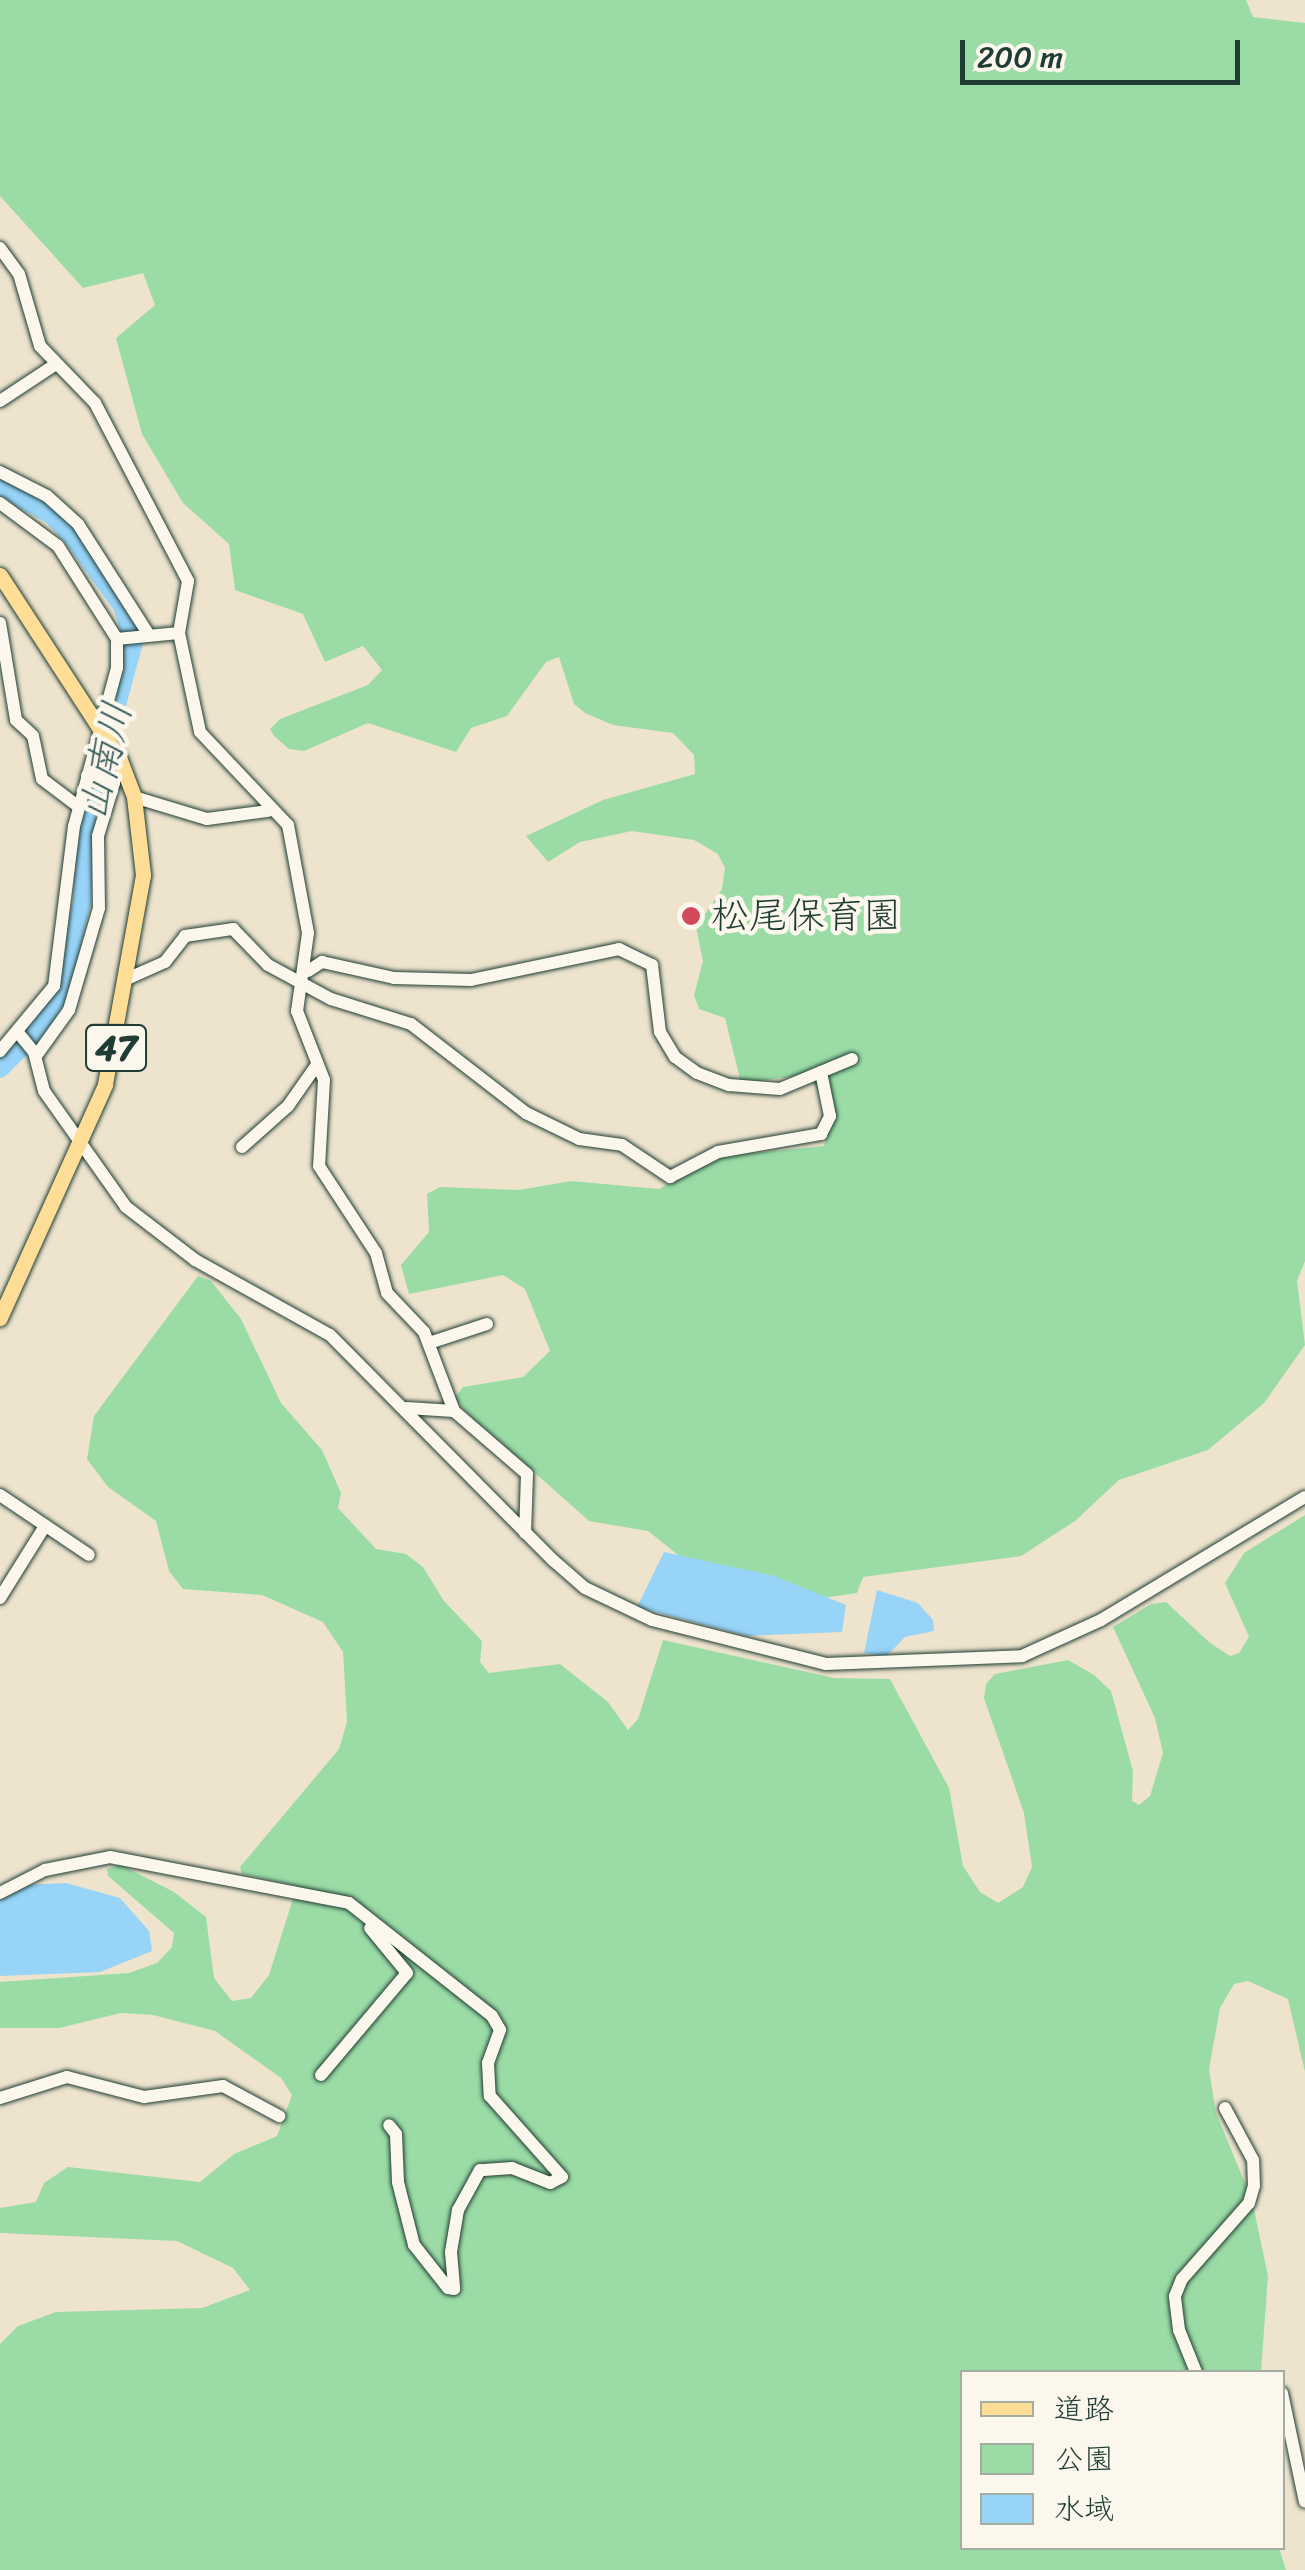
<!DOCTYPE html>
<meta charset="utf-8">
<style>
body{margin:0}
#map{position:relative;width:1305px;height:2570px;overflow:hidden;background:#eee4ce;font-family:Sriracha,"Klee One",sans-serif}
div>[style]{position:absolute}
.green>*{inset:0;background:#9bdca6}
.water>*{inset:0;background:#97d4f8}
.river>*{height:18px;margin:-9px;padding:0 9px;transform-origin:9px;border-radius:9px;background:#97d4f8}
.roads{filter:drop-shadow(0 0 2px #1f3d34) drop-shadow(0 0 2px #1f3d34)}
.minor>*{height:12px;margin:-6px;padding:0 6px;transform-origin:6px;border-radius:6px;background:#fbf7ec}
.major>*{height:15px;margin:-7.5px;padding:0 7.5px;transform-origin:7.5px;border-radius:7.5px;background:#fedd96}
.dots>*{width:28px;height:28px;translate:-50% -50%;box-sizing:border-box;border:5px solid #fbf7ec;border-radius:50%}
span{translate:-50% -50%;white-space:nowrap;text-align:center;line-height:1.15;-webkit-text-stroke:9px #fbf7ec;paint-order:stroke}
.shield-label span{padding:2px 8px;background:#fbf7ec;border:2px solid;border-radius:8px;-webkit-text-stroke-width:0}
.shield-label{font-size:35px;color:#1f3d34;font-weight:700}
.poi-label{font-size:38px;color:#1f3d34}
.left{translate:0 -50%;text-align:left}
.water-label{font-size:40px;color:#375b5b;font-style:italic}
.legend{position:absolute;left:960px;top:2370px;width:325px;height:180px;box-sizing:border-box;background:#fbf7ec;border:2px solid #a3ada2;margin:0;padding:12px 18px;list-style:none;font-size:30px;color:#1f3d34}
.legend li{display:flex;align-items:center;gap:20px;height:50px}
.legend b{width:50px;border:2px solid #a3ada2}
.scale{position:absolute;left:960px;top:40px;width:280px;height:45px;box-sizing:border-box;border:5px solid #1f3d34;border-top:0;padding-left:12px;font-size:30px;line-height:35px;white-space:nowrap;color:#1f3d34;-webkit-text-stroke:8px #fbf7ec;paint-order:stroke}
</style>
<div id="map">
<div class="green">
<div style="clip-path:polygon(0 0,1246px 0,1253px 17px,1305px 23px,1305px 1261px,1297px 1281px,1305px 1345px,1264px 1403px,1208px 1450px,1119px 1480px,1075px 1521px,1021px 1556px,863px 1577px,857px 1593px,822px 1598px,774px 1576px,683px 1559px,648px 1531px,589px 1521px,464px 1410px,455px 1398px,463px 1387px,523px 1377px,550px 1351px,525px 1289px,503px 1275px,409px 1294px,401px 1265px,429px 1232px,427px 1194px,440px 1187px,519px 1190px,571px 1181px,659px 1189px,714px 1157px,824px 1146px,831px 1111px,808px 1075px,741px 1083px,725px 1018px,699px 1009px,694px 995px,703px 961px,696px 927px,722px 889px,725px 868px,718px 854px,694px 840px,632px 831px,580px 842px,548px 862px,526px 836px,603px 800px,695px 774px,694px 755px,673px 733px,613px 725px,585px 713px,574px 704px,559px 657px,546px 662px,507px 716px,471px 728px,456px 752px,368px 723px,304px 751px,289px 749px,274px 736px,270px 729px,280px 719px,368px 685px,382px 670px,363px 646px,325px 662px,303px 614px,235px 590px,229px 544px,183px 503px,142px 434px,116px 338px,155px 305px,143px 273px,83px 288px,0 196px)"></div>
<div style="clip-path:polygon(198px 1276px,211px 1281px,241px 1319px,281px 1403px,322px 1450px,341px 1493px,338px 1508px,376px 1549px,406px 1554px,423px 1567px,444px 1601px,482px 1641px,480px 1662px,489px 1673px,560px 1664px,608px 1702px,628px 1730px,638px 1719px,663px 1640px,834px 1678px,890px 1679px,949px 1788px,963px 1866px,980px 1892px,998px 1903px,1023px 1887px,1032px 1867px,1024px 1813px,984px 1698px,986px 1684px,995px 1674px,1068px 1660px,1094px 1675px,1111px 1691px,1133px 1771px,1132px 1801px,1139px 1805px,1150px 1796px,1163px 1753px,1155px 1718px,1113px 1627px,1151px 1604px,1166px 1602px,1210px 1643px,1230px 1656px,1239px 1653px,1249px 1637px,1225px 1583px,1244px 1553px,1305px 1515px,1305px 2072px,1288px 1999px,1248px 1981px,1234px 1984px,1220px 2008px,1209px 2069px,1216px 2113px,1252px 2200px,1268px 2276px,1261px 2372px,962px 2372px,962px 2548px,1279px 2548px,1286px 2570px,0 2570px,0 2344px,18px 2326px,56px 2312px,202px 2308px,250px 2290px,233px 2268px,177px 2241px,0 2233px,0 2208px,36px 2202px,44px 2183px,68px 2167px,200px 2182px,234px 2154px,277px 2136px,292px 2095px,281px 2078px,215px 2031px,153px 2015px,121px 2013px,59px 2028px,0 2028px,0 1982px,129px 1973px,157px 1963px,172px 1947px,174px 1933px,108px 1876px,107px 1869px,121px 1865px,174px 1892px,206px 1917px,214px 1978px,232px 2001px,251px 1998px,269px 1975px,297px 1886px,242px 1874px,240px 1867px,339px 1749px,347px 1722px,343px 1652px,323px 1622px,262px 1595px,183px 1589px,169px 1571px,156px 1521px,108px 1487px,87px 1459px,94px 1416px)"></div>
</div>
<div class="water">
<div style="clip-path:polygon(664px 1552px,774px 1576px,846px 1605px,842px 1632px,747px 1636px,637px 1607px)"></div>
<div style="clip-path:polygon(877px 1590px,918px 1603px,933px 1620px,934px 1631px,905px 1637px,887px 1656px,864px 1653px)"></div>
<div style="clip-path:polygon(66px 1883px,120px 1898px,149px 1931px,152px 1951px,100px 1972px,0 1976px,0 1886px)"></div>
</div>
<div class="river">
<div style="left:0;top:487px;width:58px;rotate:28.8deg"></div>
<div style="left:51px;top:515px;width:32px;rotate:46deg"></div>
<div style="left:73px;top:538px;width:84px;rotate:54.2deg"></div>
<div style="left:122px;top:606px;width:38px;rotate:72deg"></div>
<div style="left:134px;top:642px;width:180px;rotate:105.1deg"></div>
<div style="left:87px;top:816px;width:86px;rotate:93.3deg"></div>
<div style="left:82px;top:902px;width:95px;rotate:103.4deg"></div>
<div style="left:60px;top:994px;width:51px;rotate:123.1deg"></div>
<div style="left:32px;top:1037px;width:45px;rotate:135deg"></div>
</div>
<div class="roads">
<div class="minor">
<div style="left:0;top:248px;width:32px;rotate:54deg"></div>
<div style="left:19px;top:274px;width:75px;rotate:73.7deg"></div>
<div style="left:40px;top:346px;width:79px;rotate:46deg"></div>
<div style="left:95px;top:403px;width:201px;rotate:62.4deg"></div>
<div style="left:188px;top:581px;width:53px;rotate:99.8deg"></div>
<div style="left:179px;top:633px;width:101px;rotate:78deg"></div>
<div style="left:200px;top:732px;width:128px;rotate:46.6deg"></div>
<div style="left:288px;top:825px;width:110px;rotate:79.5deg"></div>
<div style="left:308px;top:933px;width:79px;rotate:98deg"></div>
<div style="left:297px;top:1011px;width:74px;rotate:68.6deg"></div>
<div style="left:324px;top:1080px;width:86px;rotate:93.3deg"></div>
<div style="left:319px;top:1166px;width:104px;rotate:56.8deg"></div>
<div style="left:376px;top:1253px;width:41px;rotate:74.6deg"></div>
<div style="left:387px;top:1293px;width:54px;rotate:46.5deg"></div>
<div style="left:424px;top:1332px;width:85px;rotate:69.2deg"></div>
<div style="left:454px;top:1411px;width:96px;rotate:40.8deg"></div>
<div style="left:527px;top:1474px;width:59px;rotate:91.9deg"></div>
<div style="left:0;top:401px;width:64px;rotate:-33.4deg"></div>
<div style="left:0;top:472px;width:53px;rotate:27.1deg"></div>
<div style="left:47px;top:496px;width:42px;rotate:42.1deg"></div>
<div style="left:78px;top:524px;width:132px;rotate:57.4deg"></div>
<div style="left:0;top:503px;width:72px;rotate:36.6deg"></div>
<div style="left:58px;top:546px;width:110px;rotate:57.6deg"></div>
<div style="left:117px;top:639px;width:29px;rotate:90deg"></div>
<div style="left:117px;top:668px;width:164px;rotate:105.2deg"></div>
<div style="left:74px;top:826px;width:161px;rotate:97.1deg"></div>
<div style="left:54px;top:986px;width:85px;rotate:129.7deg"></div>
<div style="left:0;top:623px;width:98px;rotate:80.6deg"></div>
<div style="left:16px;top:720px;width:23px;rotate:43deg"></div>
<div style="left:33px;top:736px;width:44px;rotate:78.2deg"></div>
<div style="left:42px;top:779px;width:46px;rotate:37.1deg"></div>
<div style="left:117px;top:639px;width:62px;rotate:-5.5deg"></div>
<div style="left:134px;top:797px;width:76px;rotate:16.8deg"></div>
<div style="left:207px;top:819px;width:62px;rotate:-7.5deg"></div>
<div style="left:308px;top:971px;width:17px;rotate:-33deg"></div>
<div style="left:322px;top:962px;width:74px;rotate:12.5deg"></div>
<div style="left:394px;top:978px;width:77px;rotate:1.5deg"></div>
<div style="left:471px;top:980px;width:151px;rotate:-11.8deg"></div>
<div style="left:619px;top:949px;width:37px;rotate:26deg"></div>
<div style="left:652px;top:965px;width:67px;rotate:83.2deg"></div>
<div style="left:660px;top:1032px;width:29px;rotate:59deg"></div>
<div style="left:675px;top:1057px;width:27px;rotate:36deg"></div>
<div style="left:697px;top:1073px;width:34px;rotate:21deg"></div>
<div style="left:729px;top:1085px;width:51px;rotate:4.5deg"></div>
<div style="left:780px;top:1089px;width:78px;rotate:-22.6deg"></div>
<div style="left:129px;top:978px;width:39px;rotate:-24deg"></div>
<div style="left:165px;top:962px;width:33px;rotate:-52deg"></div>
<div style="left:185px;top:936px;width:49px;rotate:-8.3deg"></div>
<div style="left:233px;top:929px;width:50px;rotate:45.8deg"></div>
<div style="left:268px;top:965px;width:72px;rotate:28.4deg"></div>
<div style="left:331px;top:999px;width:84px;rotate:17.4deg"></div>
<div style="left:411px;top:1024px;width:145px;rotate:37.7deg"></div>
<div style="left:526px;top:1113px;width:59px;rotate:26.1deg"></div>
<div style="left:579px;top:1139px;width:43px;rotate:7.9deg"></div>
<div style="left:622px;top:1145px;width:58px;rotate:33.7deg"></div>
<div style="left:670px;top:1177px;width:54px;rotate:-27.5deg"></div>
<div style="left:718px;top:1152px;width:105px;rotate:-9.9deg"></div>
<div style="left:821px;top:1134px;width:20px;rotate:-63deg"></div>
<div style="left:830px;top:1116px;width:45px;rotate:-101.6deg"></div>
<div style="left:20px;top:1035px;width:22px;rotate:51deg"></div>
<div style="left:34px;top:1052px;width:40px;rotate:75.6deg"></div>
<div style="left:44px;top:1091px;width:142px;rotate:54.7deg"></div>
<div style="left:126px;top:1207px;width:87px;rotate:37.5deg"></div>
<div style="left:195px;top:1260px;width:154px;rotate:29.1deg"></div>
<div style="left:330px;top:1335px;width:318px;rotate:45.3deg"></div>
<div style="left:554px;top:1561px;width:41px;rotate:41.1deg"></div>
<div style="left:585px;top:1588px;width:74px;rotate:25.5deg"></div>
<div style="left:652px;top:1620px;width:179px;rotate:14.2deg"></div>
<div style="left:826px;top:1664px;width:196px;rotate:-2.3deg"></div>
<div style="left:1022px;top:1656px;width:87px;rotate:-24.5deg"></div>
<div style="left:1101px;top:1620px;width:238px;rotate:-31.1deg"></div>
<div style="left:36px;top:1056px;width:57px;rotate:-54.3deg"></div>
<div style="left:69px;top:1010px;width:106px;rotate:-73.6deg"></div>
<div style="left:99px;top:908px;width:72px;rotate:-90.8deg"></div>
<div style="left:98px;top:836px;width:55px;rotate:-73.2deg"></div>
<div style="left:114px;top:783px;width:28px;rotate:-165deg"></div>
<div style="left:242px;top:1147px;width:62px;rotate:-41.7deg"></div>
<div style="left:288px;top:1106px;width:49px;rotate:-55deg"></div>
<div style="left:429px;top:1343px;width:61px;rotate:-18.1deg"></div>
<div style="left:407px;top:1408px;width:47px;rotate:3.7deg"></div>
<div style="left:0;top:1495px;width:107px;rotate:34deg"></div>
<div style="left:0;top:1598px;width:85px;rotate:-58deg"></div>
<div style="left:0;top:1893px;width:51px;rotate:-27.1deg"></div>
<div style="left:45px;top:1870px;width:66px;rotate:-11.3deg"></div>
<div style="left:110px;top:1857px;width:243px;rotate:10.9deg"></div>
<div style="left:349px;top:1903px;width:182px;rotate:38.3deg"></div>
<div style="left:492px;top:2016px;width:16px;rotate:60deg"></div>
<div style="left:500px;top:2030px;width:35px;rotate:110deg"></div>
<div style="left:488px;top:2063px;width:33px;rotate:87deg"></div>
<div style="left:490px;top:2096px;width:108px;rotate:48.4deg"></div>
<div style="left:562px;top:2177px;width:13px;rotate:153deg"></div>
<div style="left:550px;top:2183px;width:41px;rotate:-158.5deg"></div>
<div style="left:512px;top:2168px;width:32px;rotate:176deg"></div>
<div style="left:480px;top:2170px;width:46px;rotate:118.8deg"></div>
<div style="left:458px;top:2210px;width:43px;rotate:99.5deg"></div>
<div style="left:451px;top:2252px;width:37px;rotate:85deg"></div>
<div style="left:454px;top:2289px;width:6px;rotate:-171deg"></div>
<div style="left:448px;top:2288px;width:55px;rotate:-128.3deg"></div>
<div style="left:414px;top:2245px;width:65px;rotate:-104.3deg"></div>
<div style="left:398px;top:2182px;width:48px;rotate:-92.4deg"></div>
<div style="left:396px;top:2134px;width:11px;rotate:-128deg"></div>
<div style="left:321px;top:2075px;width:133px;rotate:-49.9deg"></div>
<div style="left:407px;top:1973px;width:58px;rotate:-129.4deg"></div>
<div style="left:0;top:2098px;width:70px;rotate:-17.4deg"></div>
<div style="left:67px;top:2077px;width:80px;rotate:14.6deg"></div>
<div style="left:144px;top:2097px;width:80px;rotate:-7.9deg"></div>
<div style="left:223px;top:2086px;width:64px;rotate:28.2deg"></div>
<div style="left:1196px;top:2372px;width:45px;rotate:-112deg"></div>
<div style="left:1179px;top:2330px;width:34px;rotate:-97deg"></div>
<div style="left:1175px;top:2296px;width:18px;rotate:-68deg"></div>
<div style="left:1182px;top:2279px;width:101px;rotate:-48.6deg"></div>
<div style="left:1249px;top:2203px;width:18px;rotate:-74deg"></div>
<div style="left:1254px;top:2186px;width:26px;rotate:-92deg"></div>
<div style="left:1253px;top:2160px;width:59px;rotate:-118.3deg"></div>
<div style="left:1282px;top:2393px;width:111px;rotate:78.1deg"></div>
</div>
<div class="major">
<div style="left:0;top:575px;width:221px;rotate:57deg"></div>
<div style="left:120px;top:760px;width:40px;rotate:69deg"></div>
<div style="left:134px;top:797px;width:79px;rotate:83.4deg"></div>
<div style="left:143px;top:875px;width:213px;rotate:100.3deg"></div>
<div style="left:105px;top:1085px;width:256px;rotate:114.3deg"></div>
</div>
</div>
<div class="dots">
<div style="left:691px;top:916px;background:#d1495b"></div>
</div>
<div class="shield-label">
<span style="left:116px;top:1048px">47</span>
</div>
<div class="poi-label">
<span class="left" style="left:711px;top:916px">松尾保育園</span>
</div>
<div class="water-label">
<span style="left:105px;top:761px;rotate:-77deg">山南川</span>
</div>
<ul class="legend">
<li><b style="height:12px;background:#fedd96"></b>道路</li>
<li><b style="height:28px;background:#9bdca6"></b>公園</li>
<li><b style="height:28px;background:#97d4f8"></b>水域</li>
</ul>
<div class="scale">200 m</div>
</div>
